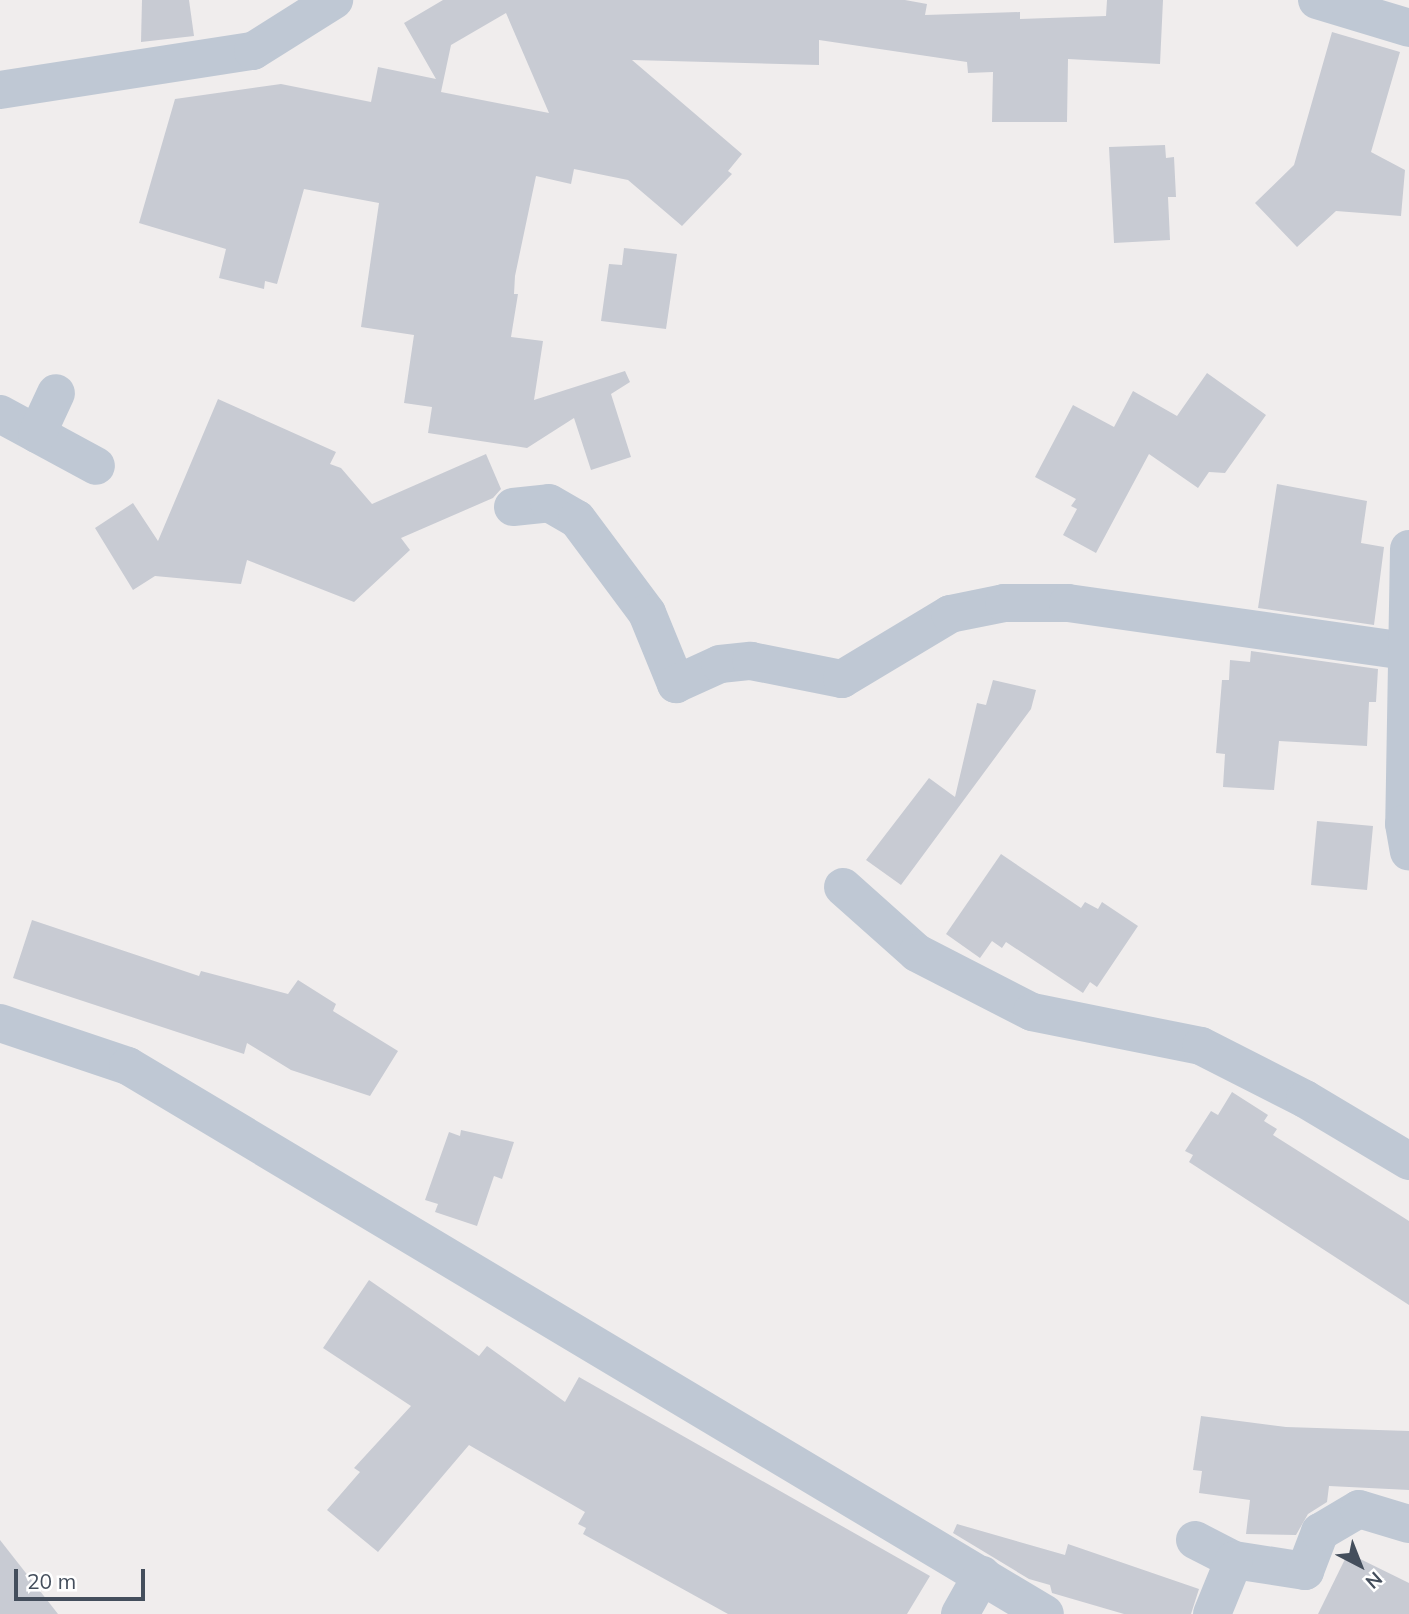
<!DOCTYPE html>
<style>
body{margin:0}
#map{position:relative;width:1409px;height:1614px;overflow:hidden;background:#f0eded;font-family:Mulish,sans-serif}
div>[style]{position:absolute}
.building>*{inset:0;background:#c8cbd3}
.minor>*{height:38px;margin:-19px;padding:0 19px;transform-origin:19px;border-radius:19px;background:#bfc8d4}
span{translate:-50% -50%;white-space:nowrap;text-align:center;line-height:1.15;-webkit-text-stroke:6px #fff;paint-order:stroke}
.north{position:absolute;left:1325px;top:1530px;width:70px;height:70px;-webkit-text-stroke:5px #fff;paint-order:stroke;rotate:138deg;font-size:19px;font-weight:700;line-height:28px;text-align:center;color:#444e5c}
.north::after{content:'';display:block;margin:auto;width:24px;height:32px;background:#444e5c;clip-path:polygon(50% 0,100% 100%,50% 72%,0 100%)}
.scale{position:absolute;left:14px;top:1569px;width:131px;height:32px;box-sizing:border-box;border:4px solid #444e5c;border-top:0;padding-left:9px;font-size:21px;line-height:24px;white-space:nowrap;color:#444e5c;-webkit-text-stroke:5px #fff;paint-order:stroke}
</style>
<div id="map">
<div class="building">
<div style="clip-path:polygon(142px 0,189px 0,194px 36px,141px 42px)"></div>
<div style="clip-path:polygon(evenodd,443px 0,905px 0,927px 4px,925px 15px,1020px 12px,1020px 19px,1106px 16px,1107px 0,1163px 0,1160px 64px,1068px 59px,1067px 122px,992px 122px,993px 72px,968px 73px,967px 62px,819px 40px,819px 65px,632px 60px,742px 154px,728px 171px,732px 174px,682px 226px,628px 180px,574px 169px,571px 184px,536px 176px,515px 276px,514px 294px,518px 294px,511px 337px,543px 341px,534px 400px,625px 371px,630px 382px,611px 394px,631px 457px,591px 470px,574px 418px,527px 448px,428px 433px,432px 407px,404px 403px,414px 335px,361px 327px,379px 203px,304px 189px,277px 284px,265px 281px,264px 289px,219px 278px,226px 249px,139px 223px,175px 99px,281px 84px,371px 102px,378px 67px,436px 79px,404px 23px,443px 0,506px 13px,549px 113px,441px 92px,451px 45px,506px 13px)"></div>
<div style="clip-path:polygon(1332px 32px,1400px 52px,1371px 152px,1405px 170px,1401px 216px,1336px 211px,1297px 247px,1255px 203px,1294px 165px)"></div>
<div style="clip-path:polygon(1165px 145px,1166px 158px,1174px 157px,1176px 197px,1168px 197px,1170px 240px,1114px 243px,1109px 147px)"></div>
<div style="clip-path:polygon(624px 248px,677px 254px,666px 329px,601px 321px,609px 264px,622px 265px)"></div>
<div style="clip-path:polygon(1207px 373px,1266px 415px,1225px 473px,1209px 472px,1198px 488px,1149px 454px,1096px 553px,1063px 535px,1077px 509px,1071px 506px,1076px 499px,1035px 477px,1073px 405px,1114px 427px,1133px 391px,1177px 416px)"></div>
<div style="clip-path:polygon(218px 399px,336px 452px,330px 464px,341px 468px,372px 504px,486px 454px,501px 489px,493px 498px,401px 538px,410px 550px,354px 602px,247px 560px,241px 584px,155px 576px,133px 590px,95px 528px,133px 503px,158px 541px)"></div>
<div style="clip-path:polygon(1277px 484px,1367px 501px,1361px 543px,1384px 547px,1374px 625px,1258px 608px)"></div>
<div style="clip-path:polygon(1251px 651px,1378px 669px,1376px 702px,1369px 702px,1367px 746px,1279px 741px,1274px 790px,1223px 787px,1225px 754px,1216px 753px,1222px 680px,1229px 680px,1230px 660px,1250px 662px)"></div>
<div style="clip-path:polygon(993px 680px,1036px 690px,1031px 709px,901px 885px,866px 860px,929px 778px,955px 797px,977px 703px,986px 705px)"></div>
<div style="clip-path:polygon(1317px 821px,1373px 826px,1367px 890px,1311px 885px)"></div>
<div style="clip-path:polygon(1001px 854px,1081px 908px,1085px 902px,1098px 909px,1102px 902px,1138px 926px,1097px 987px,1090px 982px,1083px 993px,1006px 942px,1002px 948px,992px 941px,980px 958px,946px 934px)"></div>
<div style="clip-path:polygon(32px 920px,199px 976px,201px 971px,288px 994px,298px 980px,336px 1004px,333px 1011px,398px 1051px,370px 1096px,291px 1070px,247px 1043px,244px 1054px,13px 978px)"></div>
<div style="clip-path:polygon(1232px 1092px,1268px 1115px,1264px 1121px,1277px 1129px,1273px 1135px,1409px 1221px,1409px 1305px,1189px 1162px,1193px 1155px,1185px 1151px,1211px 1111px,1218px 1115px)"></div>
<div style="clip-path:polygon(461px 1130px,514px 1142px,502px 1179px,494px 1176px,477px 1226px,435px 1212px,438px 1204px,425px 1200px,449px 1132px,460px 1136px)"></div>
<div style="clip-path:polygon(369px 1280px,479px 1356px,487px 1346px,565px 1402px,579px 1377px,930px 1576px,907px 1614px,728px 1614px,583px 1534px,586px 1528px,578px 1524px,585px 1512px,469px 1445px,378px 1552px,327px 1510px,360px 1472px,354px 1468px,411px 1406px,323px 1348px)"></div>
<div style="clip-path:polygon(1201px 1416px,1286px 1427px,1409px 1431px,1409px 1490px,1329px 1486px,1327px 1502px,1308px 1514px,1296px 1535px,1246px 1534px,1250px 1500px,1199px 1493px,1202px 1471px,1193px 1470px)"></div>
<div style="clip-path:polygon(957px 1524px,1065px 1555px,1068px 1544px,1199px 1589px,1191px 1614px,1124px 1614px,1052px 1593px,1050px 1585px,1029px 1579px,953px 1533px)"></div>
<div style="clip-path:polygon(0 1540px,58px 1614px,0 1614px)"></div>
<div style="clip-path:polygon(1348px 1553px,1409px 1583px,1409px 1614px,1318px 1614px)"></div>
</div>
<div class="minor">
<div style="left:1317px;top:0;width:96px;rotate:16.9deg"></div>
<div style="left:0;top:90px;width:256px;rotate:-8.8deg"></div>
<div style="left:253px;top:51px;width:96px;rotate:-32.2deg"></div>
<div style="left:0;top:414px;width:109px;rotate:28.4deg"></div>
<div style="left:37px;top:434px;width:45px;rotate:-65.1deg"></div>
<div style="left:513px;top:507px;width:36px;rotate:-6deg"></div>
<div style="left:549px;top:503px;width:32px;rotate:30deg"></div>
<div style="left:577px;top:519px;width:117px;rotate:53.3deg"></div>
<div style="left:647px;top:613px;width:77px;rotate:67.8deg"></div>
<div style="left:676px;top:684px;width:48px;rotate:-24.4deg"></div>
<div style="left:720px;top:664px;width:31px;rotate:-6deg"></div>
<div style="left:751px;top:661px;width:93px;rotate:11.2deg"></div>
<div style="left:842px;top:679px;width:126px;rotate:-31deg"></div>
<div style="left:950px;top:614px;width:55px;rotate:-11.5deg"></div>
<div style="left:1004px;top:603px;width:64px"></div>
<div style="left:1068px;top:603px;width:339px;rotate:8.1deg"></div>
<div style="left:1409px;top:549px;width:275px;rotate:91deg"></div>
<div style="left:1404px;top:824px;width:28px;rotate:80deg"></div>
<div style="left:843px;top:887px;width:99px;rotate:41.7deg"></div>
<div style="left:917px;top:953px;width:129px;rotate:27.2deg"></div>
<div style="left:1032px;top:1012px;width:172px;rotate:11.4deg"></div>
<div style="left:1201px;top:1046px;width:117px;rotate:27deg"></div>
<div style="left:1305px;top:1099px;width:121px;rotate:30.8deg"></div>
<div style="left:0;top:1023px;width:135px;rotate:18.6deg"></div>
<div style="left:128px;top:1066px;width:1068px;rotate:30.86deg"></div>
<div style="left:1195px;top:1540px;width:44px;rotate:27.1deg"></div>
<div style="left:1234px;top:1560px;width:72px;rotate:8.8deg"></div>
<div style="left:1305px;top:1571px;width:42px;rotate:-69deg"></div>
<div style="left:1320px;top:1532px;width:45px;rotate:-30.5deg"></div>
<div style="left:1359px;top:1509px;width:52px;rotate:16.7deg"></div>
<div style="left:960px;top:1614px;width:45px;rotate:-60.6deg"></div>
<div style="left:1212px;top:1614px;width:58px;rotate:-67.8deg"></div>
</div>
<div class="north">N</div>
<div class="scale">20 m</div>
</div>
